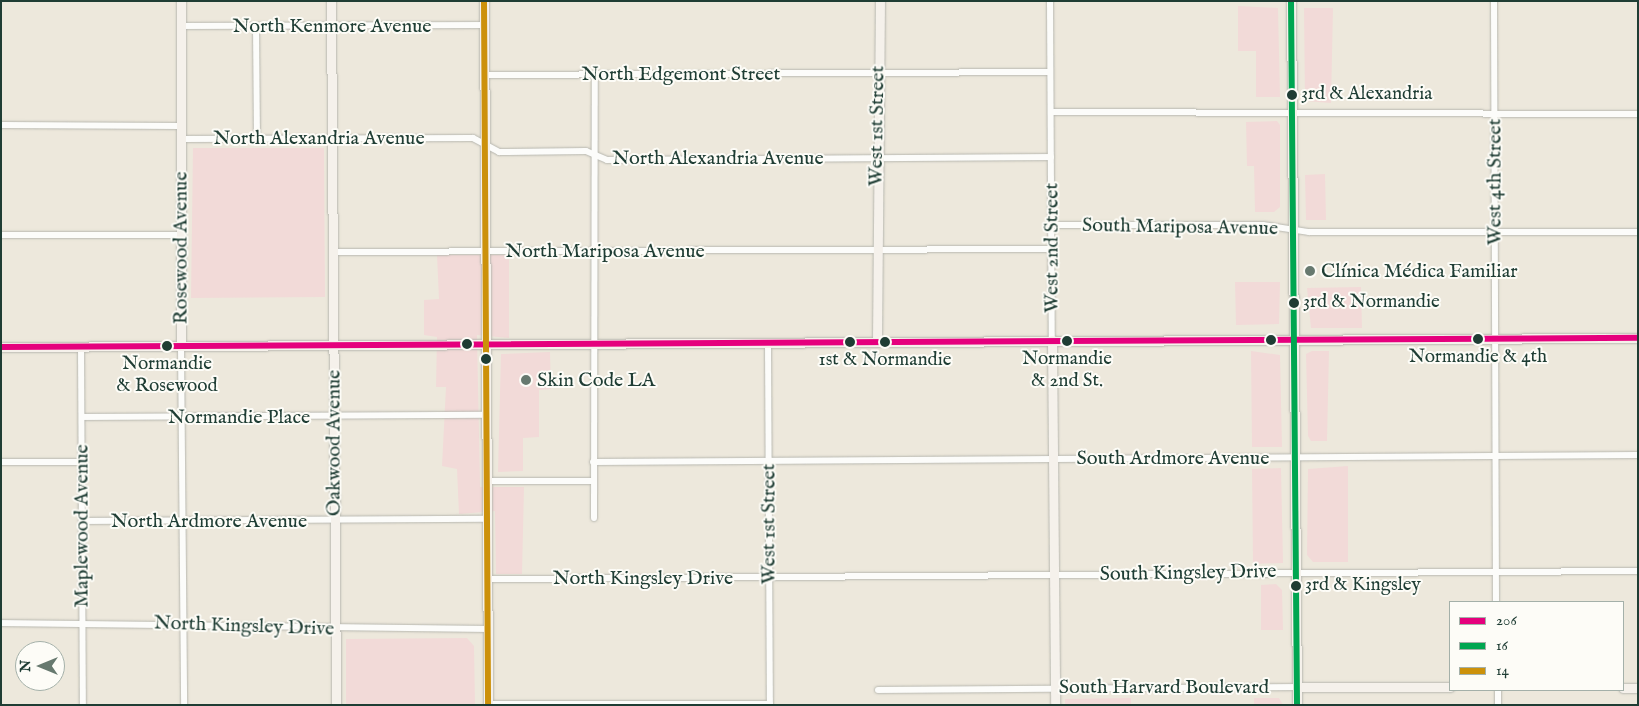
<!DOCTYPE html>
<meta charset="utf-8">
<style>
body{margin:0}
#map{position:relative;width:1639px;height:706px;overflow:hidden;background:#ede8dc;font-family:"IM FELL English",serif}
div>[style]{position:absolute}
.built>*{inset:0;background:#f2dad8}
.roads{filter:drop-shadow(0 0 1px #b7b7af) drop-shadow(0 0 1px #b7b7af)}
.street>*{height:6px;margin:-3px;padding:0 3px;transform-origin:3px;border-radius:3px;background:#fcfcfa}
.secondary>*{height:9px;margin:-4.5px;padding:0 4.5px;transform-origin:4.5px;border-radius:4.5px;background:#f5f1eb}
.bus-1>*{height:6px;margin:-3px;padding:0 3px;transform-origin:3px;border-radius:3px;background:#e5007d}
.bus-2>*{height:6px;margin:-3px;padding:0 3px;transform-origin:3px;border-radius:3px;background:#00a651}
.bus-3>*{height:6px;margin:-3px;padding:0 3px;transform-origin:3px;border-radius:3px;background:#cc910a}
.dots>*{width:14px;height:14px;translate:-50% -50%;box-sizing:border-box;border:2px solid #fdfcf7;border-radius:50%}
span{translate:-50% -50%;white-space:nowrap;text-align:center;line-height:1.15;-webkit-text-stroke:4px #fdfcf7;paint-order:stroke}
.bus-label{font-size:19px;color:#1f3d34}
.left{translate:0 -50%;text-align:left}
.street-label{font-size:20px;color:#1f3d34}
.poi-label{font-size:20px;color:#1f3d34}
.frame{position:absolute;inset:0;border:2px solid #1f3d34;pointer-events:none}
.legend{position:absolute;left:1449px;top:601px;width:175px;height:90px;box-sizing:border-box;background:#fdfcf7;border:1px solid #a4b0a9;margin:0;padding:6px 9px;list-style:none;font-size:15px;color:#1f3d34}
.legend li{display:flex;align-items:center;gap:10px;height:25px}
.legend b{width:25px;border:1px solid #a4b0a9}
.north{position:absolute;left:15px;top:641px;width:50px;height:50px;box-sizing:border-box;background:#fdfcf7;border:1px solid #a4b0a9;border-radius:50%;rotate:270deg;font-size:14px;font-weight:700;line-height:20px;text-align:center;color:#1f3d34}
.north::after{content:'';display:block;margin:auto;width:18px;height:22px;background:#67796f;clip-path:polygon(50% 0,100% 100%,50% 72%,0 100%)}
</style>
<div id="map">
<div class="built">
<div style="clip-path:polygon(1238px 6px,1278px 8px,1280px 97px,1256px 97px,1256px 51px,1238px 51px)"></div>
<div style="clip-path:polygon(1304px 8px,1333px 8px,1331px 103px,1305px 101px)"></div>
<div style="clip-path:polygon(1277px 121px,1280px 125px,1280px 207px,1274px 212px,1255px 212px,1254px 166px,1247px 166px,1246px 122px)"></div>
<div style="clip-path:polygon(193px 148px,324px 148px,325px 297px,191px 298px)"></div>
<div style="clip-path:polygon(1325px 174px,1326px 220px,1306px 220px,1305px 175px)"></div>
<div style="clip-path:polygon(437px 255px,509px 255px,509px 338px,477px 335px,480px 487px,524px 487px,522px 574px,496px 574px,495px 511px,459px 514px,457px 469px,442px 466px,446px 387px,436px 387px,437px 337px,424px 335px,424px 300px,439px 299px)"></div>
<div style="clip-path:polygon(1235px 282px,1280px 282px,1279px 324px,1236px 325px)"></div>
<div style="clip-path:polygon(1361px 287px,1362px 328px,1311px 328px,1307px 288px)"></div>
<div style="clip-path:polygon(1251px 351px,1280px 355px,1282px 447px,1252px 447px)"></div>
<div style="clip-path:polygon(1312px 351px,1329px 351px,1327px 441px,1311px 441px,1308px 436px,1306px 354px)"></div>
<div style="clip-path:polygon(550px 352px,551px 389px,539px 390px,539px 437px,523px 438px,523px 471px,498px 472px,501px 354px)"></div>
<div style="clip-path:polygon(1348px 466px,1348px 562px,1313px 562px,1307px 555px,1308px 469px)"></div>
<div style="clip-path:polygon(1281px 468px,1283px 563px,1253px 564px,1252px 469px)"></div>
<div style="clip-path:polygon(1276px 584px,1282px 590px,1283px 630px,1261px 630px,1261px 585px)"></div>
<div style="clip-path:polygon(467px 638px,474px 646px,475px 705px,346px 705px,346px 639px)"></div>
<div style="clip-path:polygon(1131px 698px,1131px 705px,1065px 705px,1065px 699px)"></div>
<div style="clip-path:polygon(1254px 698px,1279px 698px,1283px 705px,1254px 705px)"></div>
</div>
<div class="roads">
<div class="street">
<div style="left:1050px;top:1px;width:339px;rotate:89.7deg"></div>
<div style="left:1494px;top:1px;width:601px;rotate:89.81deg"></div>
<div style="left:181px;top:26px;width:303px;rotate:-0.2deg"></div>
<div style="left:256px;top:26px;width:113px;rotate:89.5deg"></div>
<div style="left:484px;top:75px;width:566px;rotate:-0.3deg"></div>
<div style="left:1051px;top:112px;width:587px;rotate:0.2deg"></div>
<div style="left:1px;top:125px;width:180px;rotate:0.3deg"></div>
<div style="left:181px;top:139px;width:292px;rotate:-0.2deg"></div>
<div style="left:473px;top:138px;width:30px;rotate:28deg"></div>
<div style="left:499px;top:152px;width:87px;rotate:-0.7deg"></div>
<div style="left:586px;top:151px;width:23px;rotate:23deg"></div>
<div style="left:607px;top:160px;width:444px;rotate:-0.4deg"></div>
<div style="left:1051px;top:225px;width:212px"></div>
<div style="left:1263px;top:225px;width:47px;rotate:8.7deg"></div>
<div style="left:1309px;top:232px;width:329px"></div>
<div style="left:1px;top:235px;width:180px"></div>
<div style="left:333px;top:252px;width:718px;rotate:-0.24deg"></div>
<div style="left:768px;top:343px;width:362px;rotate:89.7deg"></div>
<div style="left:81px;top:346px;width:359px;rotate:89.7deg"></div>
<div style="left:181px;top:346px;width:359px;rotate:89.5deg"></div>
<div style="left:82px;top:417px;width:404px;rotate:-0.3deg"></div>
<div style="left:1px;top:462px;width:81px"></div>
<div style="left:593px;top:462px;width:1045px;rotate:-0.38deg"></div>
<div style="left:486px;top:481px;width:107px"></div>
<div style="left:594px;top:518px;width:443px;rotate:-89.9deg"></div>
<div style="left:82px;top:521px;width:404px;rotate:-0.3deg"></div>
<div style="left:487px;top:579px;width:1151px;rotate:-0.4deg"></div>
<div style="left:1px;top:623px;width:486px;rotate:0.7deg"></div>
<div style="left:878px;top:690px;width:419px;rotate:-0.4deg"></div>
<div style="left:1498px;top:690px;width:15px;rotate:90deg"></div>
<div style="left:488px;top:704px;width:282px"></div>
</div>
<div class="secondary">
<div style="left:181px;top:1px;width:345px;rotate:90deg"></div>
<div style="left:331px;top:1px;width:704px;rotate:89.59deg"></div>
<div style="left:484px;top:1px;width:704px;rotate:89.67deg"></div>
<div style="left:1291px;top:1px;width:704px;rotate:89.51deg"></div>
<div style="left:1052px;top:340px;width:365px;rotate:89.5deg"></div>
<div style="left:877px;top:342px;width:341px;rotate:-89.5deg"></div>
<div style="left:1px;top:347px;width:1637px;rotate:-0.32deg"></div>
<div style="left:1297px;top:687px;width:153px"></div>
<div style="left:1623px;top:688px;width:15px"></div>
</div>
</div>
<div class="bus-1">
<div style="left:1px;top:347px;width:1637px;rotate:-0.32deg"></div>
</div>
<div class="bus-2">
<div style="left:1291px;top:1px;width:704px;rotate:89.51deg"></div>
</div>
<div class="bus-3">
<div style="left:484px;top:1px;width:704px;rotate:89.67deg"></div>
</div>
<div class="dots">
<div style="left:1292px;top:95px;background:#1f3d34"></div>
<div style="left:1310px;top:271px;background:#67796f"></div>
<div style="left:1294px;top:303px;background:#1f3d34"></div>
<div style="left:1478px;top:339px;background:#1f3d34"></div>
<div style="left:1271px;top:340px;background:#1f3d34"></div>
<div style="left:1067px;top:341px;background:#1f3d34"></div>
<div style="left:850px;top:342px;background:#1f3d34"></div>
<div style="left:885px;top:342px;background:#1f3d34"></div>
<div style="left:467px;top:344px;background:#1f3d34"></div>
<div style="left:167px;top:346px;background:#1f3d34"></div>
<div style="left:486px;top:359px;background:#1f3d34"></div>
<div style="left:526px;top:380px;background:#67796f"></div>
<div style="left:1296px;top:586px;background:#1f3d34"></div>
</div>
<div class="bus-label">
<span class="left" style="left:1301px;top:95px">3rd &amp; Alexandria</span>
<span class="left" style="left:1303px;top:303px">3rd &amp; Normandie</span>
<span style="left:1478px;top:358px">Normandie &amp; 4th</span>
<span style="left:1067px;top:371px">Normandie<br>&amp; 2nd St.</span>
<span style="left:885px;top:361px">1st &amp; Normandie</span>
<span style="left:167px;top:376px">Normandie<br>&amp; Rosewood</span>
<span class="left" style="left:1305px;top:586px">3rd &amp; Kingsley</span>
</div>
<div class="street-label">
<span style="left:332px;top:26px">North Kenmore Avenue</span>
<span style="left:681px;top:74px">North Edgemont Street</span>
<span style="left:877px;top:126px;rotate:-89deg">West 1st Street</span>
<span style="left:319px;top:138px">North Alexandria Avenue</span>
<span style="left:718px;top:158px">North Alexandria Avenue</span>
<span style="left:1495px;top:182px;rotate:-90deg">West 4th Street</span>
<span style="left:1180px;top:227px;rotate:1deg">South Mariposa Avenue</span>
<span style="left:181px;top:248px;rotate:-90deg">Rosewood Avenue</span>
<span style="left:1052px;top:248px;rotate:-90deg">West 2nd Street</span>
<span style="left:605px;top:251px">North Mariposa Avenue</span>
<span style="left:239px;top:417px">Normandie Place</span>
<span style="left:334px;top:443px;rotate:-90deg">Oakwood Avenue</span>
<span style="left:1173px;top:458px">South Ardmore Avenue</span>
<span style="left:209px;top:521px">North Ardmore Avenue</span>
<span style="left:769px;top:524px;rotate:-90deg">West 1st Street</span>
<span style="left:82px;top:526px;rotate:-90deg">Maplewood Avenue</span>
<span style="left:1188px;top:573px;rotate:-1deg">South Kingsley Drive</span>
<span style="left:643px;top:578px">North Kingsley Drive</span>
<span style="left:244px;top:626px;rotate:2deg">North Kingsley Drive</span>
<span style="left:1164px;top:687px">South Harvard Boulevard</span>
</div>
<div class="poi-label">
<span class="left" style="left:1321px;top:271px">Clínica Médica Familiar</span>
<span class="left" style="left:537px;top:380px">Skin Code LA</span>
</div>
<div class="frame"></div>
<ul class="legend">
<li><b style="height:6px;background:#e5007d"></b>206</li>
<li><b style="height:6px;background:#00a651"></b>16</li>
<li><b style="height:6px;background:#cc910a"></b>14</li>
</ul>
<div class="north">N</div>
</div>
